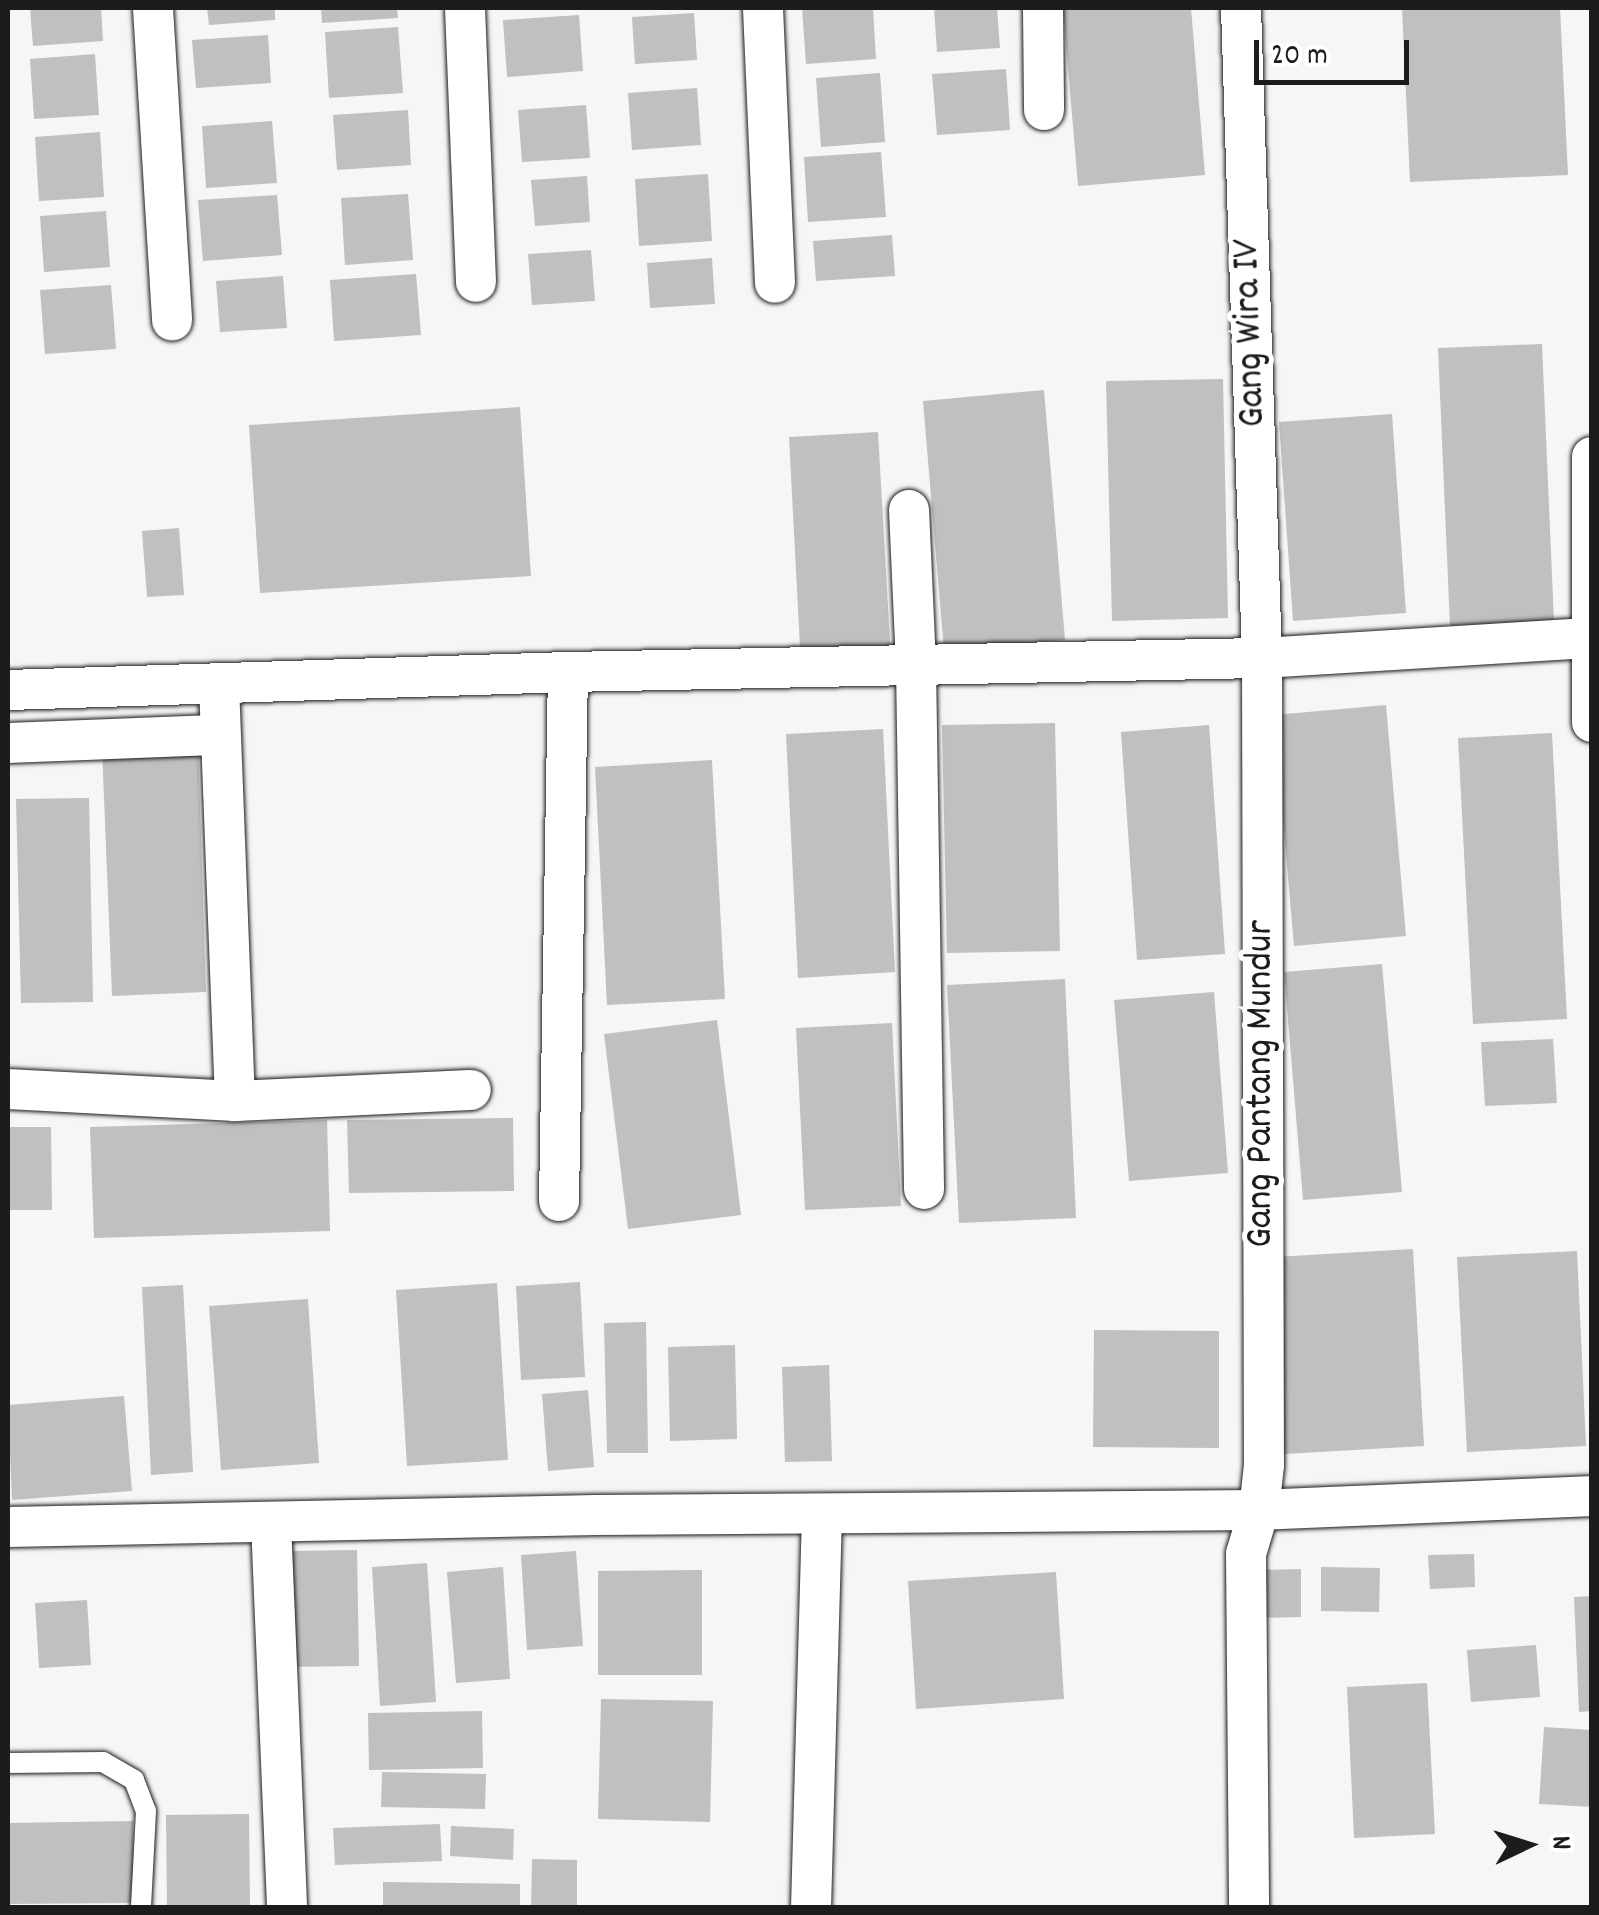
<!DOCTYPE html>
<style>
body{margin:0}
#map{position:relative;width:1599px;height:1915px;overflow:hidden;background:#f6f6f6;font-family:Dekko,sans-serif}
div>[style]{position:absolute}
.building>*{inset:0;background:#c0c0c0}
.roads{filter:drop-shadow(0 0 2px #1c1c1c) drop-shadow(0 0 2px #1c1c1c)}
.lane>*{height:20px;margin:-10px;padding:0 10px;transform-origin:10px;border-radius:10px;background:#fff}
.street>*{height:40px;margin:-20px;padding:0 20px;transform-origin:20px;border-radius:20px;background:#fff}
span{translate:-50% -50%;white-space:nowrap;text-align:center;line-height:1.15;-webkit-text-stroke:10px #fff;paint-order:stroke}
.street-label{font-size:40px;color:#1c1c1c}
.frame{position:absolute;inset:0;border:10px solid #1c1c1c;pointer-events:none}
.north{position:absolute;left:1479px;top:1795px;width:100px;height:100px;-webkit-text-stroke:8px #fff;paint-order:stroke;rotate:86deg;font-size:28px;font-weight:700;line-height:40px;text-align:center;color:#1c1c1c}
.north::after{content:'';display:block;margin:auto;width:35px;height:45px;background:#1c1c1c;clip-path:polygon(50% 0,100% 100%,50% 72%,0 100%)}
.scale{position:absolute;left:1254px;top:40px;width:155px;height:45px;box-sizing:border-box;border:5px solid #1c1c1c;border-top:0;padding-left:12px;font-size:30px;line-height:35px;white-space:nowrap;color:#1c1c1c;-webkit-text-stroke:8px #fff;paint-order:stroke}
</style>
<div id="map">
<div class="building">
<div style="clip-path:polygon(30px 8px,101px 8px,103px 41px,33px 46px)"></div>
<div style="clip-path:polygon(207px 8px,275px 8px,275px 20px,209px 25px)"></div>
<div style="clip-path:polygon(321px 8px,397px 8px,398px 18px,322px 23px)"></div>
<div style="clip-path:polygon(802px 8px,873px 8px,876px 59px,806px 64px)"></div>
<div style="clip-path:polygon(934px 8px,997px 8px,1000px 48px,937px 52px)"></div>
<div style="clip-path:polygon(1063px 8px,1191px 8px,1205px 175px,1078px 186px)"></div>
<div style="clip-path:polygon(1402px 8px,1560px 8px,1568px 175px,1410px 182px)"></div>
<div style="clip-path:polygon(694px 13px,697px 60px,635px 64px,632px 17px)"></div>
<div style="clip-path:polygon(579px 15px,583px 71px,507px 77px,503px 20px)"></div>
<div style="clip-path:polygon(398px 27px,403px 93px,329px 98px,325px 32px)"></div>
<div style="clip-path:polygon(268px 35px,271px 83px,196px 88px,192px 40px)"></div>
<div style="clip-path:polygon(95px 54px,99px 115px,34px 119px,30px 59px)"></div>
<div style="clip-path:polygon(1006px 69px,1010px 130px,937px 135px,932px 74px)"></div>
<div style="clip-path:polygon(880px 73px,885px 142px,821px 147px,816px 78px)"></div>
<div style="clip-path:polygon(697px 88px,701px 145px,632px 150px,628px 93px)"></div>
<div style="clip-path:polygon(586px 105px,590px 158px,522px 162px,518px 110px)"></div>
<div style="clip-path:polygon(408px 110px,411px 165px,337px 170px,333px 115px)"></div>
<div style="clip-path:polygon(272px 121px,277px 183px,206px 188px,202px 126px)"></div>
<div style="clip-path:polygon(100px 132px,104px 197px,39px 201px,35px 137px)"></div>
<div style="clip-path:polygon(881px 152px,886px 217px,808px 222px,804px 157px)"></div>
<div style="clip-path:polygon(708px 174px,712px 241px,639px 246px,635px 179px)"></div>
<div style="clip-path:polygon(587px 176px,590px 222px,535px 226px,531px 180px)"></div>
<div style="clip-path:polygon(408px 194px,413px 260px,345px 265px,341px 198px)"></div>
<div style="clip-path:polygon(277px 195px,282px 255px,203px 261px,198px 200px)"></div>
<div style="clip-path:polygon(106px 211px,110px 267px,44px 272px,40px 216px)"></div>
<div style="clip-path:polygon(892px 235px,895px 276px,816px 281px,813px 241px)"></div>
<div style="clip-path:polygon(591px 250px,595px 301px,532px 305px,528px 254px)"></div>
<div style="clip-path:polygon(712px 258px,715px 304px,650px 308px,647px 263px)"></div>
<div style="clip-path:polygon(416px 274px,421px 335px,334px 341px,330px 280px)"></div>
<div style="clip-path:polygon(283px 276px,287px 328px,220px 332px,216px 281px)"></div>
<div style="clip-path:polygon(111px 285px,116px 349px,45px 354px,40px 290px)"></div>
<div style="clip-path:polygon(1542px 344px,1554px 622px,1450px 626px,1438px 348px)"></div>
<div style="clip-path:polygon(1223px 379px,1228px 618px,1112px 621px,1106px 381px)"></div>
<div style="clip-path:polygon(1044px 390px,1065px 640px,944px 650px,923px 401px)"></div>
<div style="clip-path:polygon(520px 407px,531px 576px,260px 593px,249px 425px)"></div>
<div style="clip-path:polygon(1392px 414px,1406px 613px,1293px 621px,1279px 422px)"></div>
<div style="clip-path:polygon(878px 432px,891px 660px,801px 666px,789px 437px)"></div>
<div style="clip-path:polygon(179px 528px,184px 595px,147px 597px,142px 531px)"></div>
<div style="clip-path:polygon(1386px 705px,1406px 936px,1294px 946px,1274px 715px)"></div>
<div style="clip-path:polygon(1055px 723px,1060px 951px,947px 953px,942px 725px)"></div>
<div style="clip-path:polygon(1209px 725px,1225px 954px,1137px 960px,1121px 732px)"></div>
<div style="clip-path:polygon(883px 729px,895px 972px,798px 978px,786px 734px)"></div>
<div style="clip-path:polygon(1552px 733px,1567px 1019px,1473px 1024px,1458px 738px)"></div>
<div style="clip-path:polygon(198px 744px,206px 992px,112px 996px,102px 748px)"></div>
<div style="clip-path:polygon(712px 760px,725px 999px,607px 1005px,595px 767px)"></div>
<div style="clip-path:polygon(89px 798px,93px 1002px,21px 1003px,16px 799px)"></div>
<div style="clip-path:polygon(1382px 964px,1402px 1192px,1303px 1200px,1284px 972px)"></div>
<div style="clip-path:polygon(1065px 979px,1076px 1218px,959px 1223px,947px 985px)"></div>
<div style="clip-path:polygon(1214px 992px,1228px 1173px,1129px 1181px,1114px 1000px)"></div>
<div style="clip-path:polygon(717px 1020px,741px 1215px,628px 1229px,604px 1034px)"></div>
<div style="clip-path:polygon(892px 1023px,901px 1206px,805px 1210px,796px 1028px)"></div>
<div style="clip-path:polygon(1553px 1039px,1557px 1103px,1485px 1106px,1481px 1042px)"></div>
<div style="clip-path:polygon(513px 1118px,514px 1191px,349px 1193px,347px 1120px)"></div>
<div style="clip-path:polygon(327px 1120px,330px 1231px,94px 1238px,90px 1127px)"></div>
<div style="clip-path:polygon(8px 1127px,51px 1127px,52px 1210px,8px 1210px)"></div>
<div style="clip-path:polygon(1413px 1249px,1424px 1446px,1284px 1454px,1274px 1257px)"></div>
<div style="clip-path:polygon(1577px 1251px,1586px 1446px,1467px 1452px,1457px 1257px)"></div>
<div style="clip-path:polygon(580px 1282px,585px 1377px,521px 1380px,516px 1286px)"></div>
<div style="clip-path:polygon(497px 1283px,508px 1460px,407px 1466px,396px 1290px)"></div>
<div style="clip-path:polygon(183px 1285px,193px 1472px,151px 1475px,142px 1287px)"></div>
<div style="clip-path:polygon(308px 1299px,319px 1463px,221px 1470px,209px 1306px)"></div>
<div style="clip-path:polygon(646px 1322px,648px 1453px,607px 1453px,604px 1323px)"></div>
<div style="clip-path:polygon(1094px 1330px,1219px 1331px,1219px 1448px,1093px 1447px)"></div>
<div style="clip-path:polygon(735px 1345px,737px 1439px,670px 1441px,668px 1347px)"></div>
<div style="clip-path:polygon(829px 1365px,832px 1461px,785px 1462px,782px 1367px)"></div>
<div style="clip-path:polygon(588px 1390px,594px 1467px,548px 1471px,542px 1394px)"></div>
<div style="clip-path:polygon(124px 1396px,132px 1491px,12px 1500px,8px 1405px)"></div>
<div style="clip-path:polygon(357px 1550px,359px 1666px,286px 1667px,284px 1551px)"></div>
<div style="clip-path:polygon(576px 1551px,583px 1646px,527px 1650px,521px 1555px)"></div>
<div style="clip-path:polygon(1474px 1554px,1475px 1587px,1430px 1589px,1428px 1555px)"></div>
<div style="clip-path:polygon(427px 1563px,436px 1702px,380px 1706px,372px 1567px)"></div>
<div style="clip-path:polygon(503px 1567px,510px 1679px,456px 1683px,447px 1572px)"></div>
<div style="clip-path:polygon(1321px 1567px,1380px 1568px,1379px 1612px,1321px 1611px)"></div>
<div style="clip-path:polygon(1301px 1569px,1301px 1617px,1253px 1618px,1252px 1570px)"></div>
<div style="clip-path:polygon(702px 1570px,702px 1675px,598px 1675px,598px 1571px)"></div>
<div style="clip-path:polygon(1056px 1572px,1064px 1699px,916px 1709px,908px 1581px)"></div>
<div style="clip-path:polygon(1592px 1596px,1592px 1711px,1579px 1712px,1574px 1597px)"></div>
<div style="clip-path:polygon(87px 1600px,91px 1665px,39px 1668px,35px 1603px)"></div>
<div style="clip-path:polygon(1536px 1645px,1540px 1697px,1471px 1702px,1467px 1650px)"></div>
<div style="clip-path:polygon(1427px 1683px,1435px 1834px,1354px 1838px,1347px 1687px)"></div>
<div style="clip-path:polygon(601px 1699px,713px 1701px,710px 1822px,598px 1819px)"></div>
<div style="clip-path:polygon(482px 1711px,483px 1768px,369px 1770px,368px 1713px)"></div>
<div style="clip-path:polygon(1544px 1727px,1592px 1730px,1592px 1807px,1539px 1804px)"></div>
<div style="clip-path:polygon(382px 1772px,486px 1774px,485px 1809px,381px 1807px)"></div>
<div style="clip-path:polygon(249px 1814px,250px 1908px,167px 1908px,166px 1815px)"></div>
<div style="clip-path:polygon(133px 1821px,135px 1903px,8px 1904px,8px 1823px)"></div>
<div style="clip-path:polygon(440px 1824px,442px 1861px,335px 1865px,333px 1828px)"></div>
<div style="clip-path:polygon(451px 1826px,514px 1829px,513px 1860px,450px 1856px)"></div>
<div style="clip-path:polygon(532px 1859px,577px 1860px,577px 1908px,531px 1908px)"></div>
<div style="clip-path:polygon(383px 1882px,520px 1884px,520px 1908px,383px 1908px)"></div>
</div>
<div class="roads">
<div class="lane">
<div style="left:8px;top:1763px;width:95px;rotate:-0.6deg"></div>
<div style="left:103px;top:1762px;width:36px;rotate:30deg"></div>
<div style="left:134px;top:1780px;width:33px;rotate:69deg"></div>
<div style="left:146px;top:1811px;width:97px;rotate:93deg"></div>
</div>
<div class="street">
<div style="left:153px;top:8px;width:313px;rotate:86.5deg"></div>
<div style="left:465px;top:8px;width:274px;rotate:87.7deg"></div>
<div style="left:763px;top:8px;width:275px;rotate:87.5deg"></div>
<div style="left:1043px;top:8px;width:102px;rotate:89.4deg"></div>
<div style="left:1241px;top:8px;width:650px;rotate:88.15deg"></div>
<div style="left:1262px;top:658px;width:807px;rotate:89.86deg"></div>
<div style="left:1264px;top:1465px;width:45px;rotate:96.3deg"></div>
<div style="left:1259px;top:1510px;width:46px;rotate:106.5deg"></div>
<div style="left:1246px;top:1554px;width:354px;rotate:89.5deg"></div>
<div style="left:1592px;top:457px;width:265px;rotate:90deg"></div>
<div style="left:909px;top:510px;width:156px;rotate:87.4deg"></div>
<div style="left:916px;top:666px;width:523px;rotate:89.12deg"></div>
<div style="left:8px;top:690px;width:560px;rotate:-1.84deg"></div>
<div style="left:568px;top:672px;width:694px;rotate:-1.16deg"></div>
<div style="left:1262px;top:658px;width:331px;rotate:-3.5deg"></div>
<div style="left:8px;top:743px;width:212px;rotate:-2.2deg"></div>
<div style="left:8px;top:1089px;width:227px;rotate:3deg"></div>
<div style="left:235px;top:1101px;width:418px;rotate:-92.2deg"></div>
<div style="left:235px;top:1101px;width:236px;rotate:-2.7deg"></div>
<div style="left:559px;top:1201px;width:529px;rotate:-89.03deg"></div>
<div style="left:271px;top:1523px;width:385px;rotate:87.6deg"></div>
<div style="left:8px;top:1527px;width:589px;rotate:-1.17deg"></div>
<div style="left:597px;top:1515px;width:662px;rotate:-0.43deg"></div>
<div style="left:1259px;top:1510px;width:333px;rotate:-2.4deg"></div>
<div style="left:811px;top:1908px;width:394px;rotate:-88.4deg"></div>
</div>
</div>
<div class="street-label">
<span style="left:1252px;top:333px;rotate:-92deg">Gang Wira IV</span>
<span style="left:1263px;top:1084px;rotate:-90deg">Gang Pantang Mundur</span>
</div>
<div class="frame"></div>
<div class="north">N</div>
<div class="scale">20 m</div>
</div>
